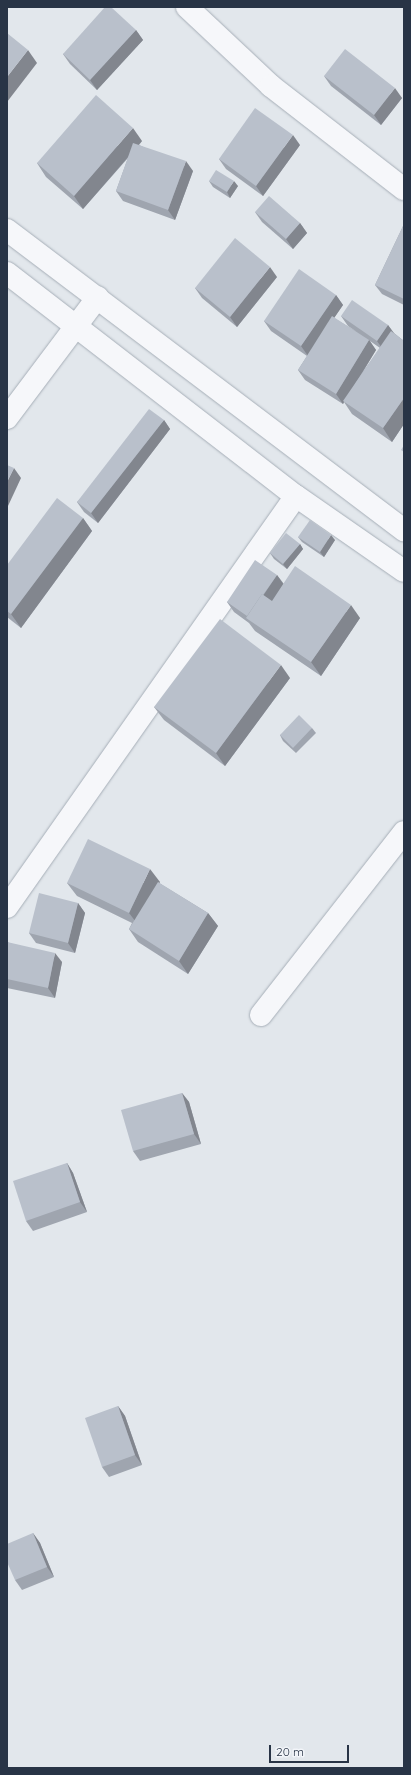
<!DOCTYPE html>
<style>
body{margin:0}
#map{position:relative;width:411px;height:1775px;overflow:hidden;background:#e2e7ec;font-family:Quicksand,sans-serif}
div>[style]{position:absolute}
.roads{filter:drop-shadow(0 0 1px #a6aeb7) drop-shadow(0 0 1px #a6aeb7)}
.minor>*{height:22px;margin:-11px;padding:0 11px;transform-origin:11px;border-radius:11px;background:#f6f7fa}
.wall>*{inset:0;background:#9fa5af}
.shaded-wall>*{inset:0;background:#82868e}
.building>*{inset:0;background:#b9c0cb}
span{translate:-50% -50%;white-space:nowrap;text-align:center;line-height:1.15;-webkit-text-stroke:3px #f2f5f9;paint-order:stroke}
.frame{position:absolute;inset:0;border:8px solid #283446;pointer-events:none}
.scale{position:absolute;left:269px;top:1745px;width:80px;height:18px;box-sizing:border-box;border:2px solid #283446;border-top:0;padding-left:5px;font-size:12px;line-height:14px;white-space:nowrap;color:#283446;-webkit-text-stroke:3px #f2f5f9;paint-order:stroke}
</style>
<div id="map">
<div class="roads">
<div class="minor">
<div style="left:187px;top:7px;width:115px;rotate:43.2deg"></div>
<div style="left:271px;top:86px;width:168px;rotate:37.8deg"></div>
<div style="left:7px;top:230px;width:498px;rotate:37.1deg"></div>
<div style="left:7px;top:273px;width:365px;rotate:37.7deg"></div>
<div style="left:296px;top:496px;width:131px;rotate:34.8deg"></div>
<div style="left:7px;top:418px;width:151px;rotate:-53.1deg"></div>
<div style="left:7px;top:907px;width:502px;rotate:-54.89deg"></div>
<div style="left:261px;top:1015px;width:232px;rotate:-52deg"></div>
</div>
</div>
<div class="wall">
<div style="clip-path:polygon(136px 30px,143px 40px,97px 90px,70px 64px,63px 54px)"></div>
<div style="clip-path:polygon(324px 76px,402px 98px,381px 125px,331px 86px)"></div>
<div style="clip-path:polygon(142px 141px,139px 145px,193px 171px,175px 220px,123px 201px,116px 191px,128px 158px,83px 209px,46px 177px,37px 163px)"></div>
<div style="clip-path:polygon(300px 145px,263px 196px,226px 169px,219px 159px)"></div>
<div style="clip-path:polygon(209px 181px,238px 186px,230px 198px,213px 187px)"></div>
<div style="clip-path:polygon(255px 212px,300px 223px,307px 233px,293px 249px,262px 222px)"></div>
<div style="clip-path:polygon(404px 224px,404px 305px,382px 294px,375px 285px)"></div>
<div style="clip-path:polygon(277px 277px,237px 327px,202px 298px,195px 288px)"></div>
<div style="clip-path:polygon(evenodd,336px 295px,343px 305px,334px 318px,357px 332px,348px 326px,341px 316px,388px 325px,394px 333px,404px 341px,404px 424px,392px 442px,352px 414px,344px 402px,343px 404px,305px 380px,298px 370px,307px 356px,271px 331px,264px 321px,336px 295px,370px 341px,380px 348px,363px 372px,376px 350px,370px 341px)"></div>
<div style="clip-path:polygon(164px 420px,170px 429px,98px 523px,84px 512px,77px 502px)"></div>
<div style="clip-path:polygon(83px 518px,92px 531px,21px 628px,7px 617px,7px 565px)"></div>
<div style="clip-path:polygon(298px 537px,335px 540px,324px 557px,302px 542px)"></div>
<div style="clip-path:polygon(300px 544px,303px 549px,287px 569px,274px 559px,270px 553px)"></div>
<div style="clip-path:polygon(277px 575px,284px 584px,360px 618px,321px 676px,255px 631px,249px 623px,234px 612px,227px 602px)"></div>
<div style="clip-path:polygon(290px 678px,225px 766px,164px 720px,154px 707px)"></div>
<div style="clip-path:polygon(312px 728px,316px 733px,296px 753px,283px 741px,280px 735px)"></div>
<div style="clip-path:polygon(67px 883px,159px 883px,208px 913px,218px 926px,188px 974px,138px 942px,129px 929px,132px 923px,77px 896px)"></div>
<div style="clip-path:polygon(78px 903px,85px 913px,75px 953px,36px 943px,29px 933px)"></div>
<div style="clip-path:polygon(7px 942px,62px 962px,55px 998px,7px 988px)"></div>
<div style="clip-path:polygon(182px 1093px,189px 1102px,201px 1144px,140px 1161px,133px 1151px)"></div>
<div style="clip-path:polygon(67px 1163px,73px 1173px,87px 1212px,33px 1231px,26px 1221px)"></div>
<div style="clip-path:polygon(118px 1406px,125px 1416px,142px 1465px,109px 1477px,102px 1467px)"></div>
<div style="clip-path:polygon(33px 1533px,40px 1543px,54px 1577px,22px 1590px,15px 1580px)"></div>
</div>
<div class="shaded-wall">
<div style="clip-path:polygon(136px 30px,143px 40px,97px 90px,90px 80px)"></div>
<div style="clip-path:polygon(28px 50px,37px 63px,7px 102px,7px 77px)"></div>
<div style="clip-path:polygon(395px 88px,402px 98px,381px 125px,374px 115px)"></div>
<div style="clip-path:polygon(133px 128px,142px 141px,83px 209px,74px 196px)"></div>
<div style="clip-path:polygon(293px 135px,300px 145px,263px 196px,256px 186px)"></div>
<div style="clip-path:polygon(186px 161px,193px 171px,175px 220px,168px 210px)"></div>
<div style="clip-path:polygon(234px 181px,238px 186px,230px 198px,227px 192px)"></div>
<div style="clip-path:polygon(300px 223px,307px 233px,293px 249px,286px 239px)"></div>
<div style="clip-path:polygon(270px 267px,277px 277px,237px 327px,230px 317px)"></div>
<div style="clip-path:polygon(336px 295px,343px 305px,308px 356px,301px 346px)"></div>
<div style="clip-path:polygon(388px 325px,395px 335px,384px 351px,377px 341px)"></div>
<div style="clip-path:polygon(369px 340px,376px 350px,344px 402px,343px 401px,344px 402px,343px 404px,336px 394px)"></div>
<div style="clip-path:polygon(404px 398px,404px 424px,392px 442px,383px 428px)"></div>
<div style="clip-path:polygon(164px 420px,170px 429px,98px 523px,91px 513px)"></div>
<div style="clip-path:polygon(14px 468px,21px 478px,8px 506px,7px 505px,7px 482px)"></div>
<div style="clip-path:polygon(83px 518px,92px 531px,21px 628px,11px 614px)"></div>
<div style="clip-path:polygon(331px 535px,335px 540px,324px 557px,320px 552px)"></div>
<div style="clip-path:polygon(300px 544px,303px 549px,287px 569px,283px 564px)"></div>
<div style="clip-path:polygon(277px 575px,284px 585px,257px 625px,249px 617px)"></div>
<div style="clip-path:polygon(351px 605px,360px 618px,321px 676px,311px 662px)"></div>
<div style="clip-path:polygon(281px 665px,290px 678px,225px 766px,216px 753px)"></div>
<div style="clip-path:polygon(150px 869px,160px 882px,139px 926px,129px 913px)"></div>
<div style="clip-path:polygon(78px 903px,85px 913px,75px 953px,68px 943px)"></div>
<div style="clip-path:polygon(208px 913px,218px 926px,188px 974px,179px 961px)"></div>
<div style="clip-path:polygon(55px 953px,62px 962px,55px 998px,48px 988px)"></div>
<div style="clip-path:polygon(182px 1093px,189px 1102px,201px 1144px,194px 1134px)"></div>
<div style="clip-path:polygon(67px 1163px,73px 1173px,87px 1212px,80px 1202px)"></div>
<div style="clip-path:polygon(118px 1406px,125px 1416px,142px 1465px,135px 1455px)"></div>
<div style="clip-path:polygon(33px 1533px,40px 1543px,54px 1577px,47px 1567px)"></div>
</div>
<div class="building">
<div style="clip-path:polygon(105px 7px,111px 7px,136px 30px,90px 80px,63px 54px)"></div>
<div style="clip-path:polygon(7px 33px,28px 50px,7px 77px)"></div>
<div style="clip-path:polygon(345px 49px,395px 88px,374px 115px,324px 76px)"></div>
<div style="clip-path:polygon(96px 95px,133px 128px,74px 196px,37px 163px)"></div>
<div style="clip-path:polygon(255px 108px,293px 135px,256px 186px,219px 159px)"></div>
<div style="clip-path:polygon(133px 143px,186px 161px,168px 210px,116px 191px)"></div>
<div style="clip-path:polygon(216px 170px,234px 181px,227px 192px,209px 181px)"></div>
<div style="clip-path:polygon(269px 196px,300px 223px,286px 239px,255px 212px)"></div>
<div style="clip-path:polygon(404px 224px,404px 299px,375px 285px)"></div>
<div style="clip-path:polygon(235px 238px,270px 267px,230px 317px,195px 288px)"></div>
<div style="clip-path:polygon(299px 269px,336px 295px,301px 346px,264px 321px)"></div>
<div style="clip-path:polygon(352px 300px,388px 325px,377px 341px,341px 316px)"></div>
<div style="clip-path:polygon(332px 316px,369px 340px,336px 394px,298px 370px)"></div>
<div style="clip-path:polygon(391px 331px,404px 341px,404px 398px,383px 428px,343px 401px)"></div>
<div style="clip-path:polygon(149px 409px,164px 420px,91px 513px,77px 502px)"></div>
<div style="clip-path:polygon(404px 445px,404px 452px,401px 450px)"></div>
<div style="clip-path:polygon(7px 465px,14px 468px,7px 482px)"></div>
<div style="clip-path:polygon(57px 498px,83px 518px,11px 614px,7px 611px,7px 565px)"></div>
<div style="clip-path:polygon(310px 520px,331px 535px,320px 552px,298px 537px)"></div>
<div style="clip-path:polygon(286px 533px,300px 544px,283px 564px,270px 553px)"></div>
<div style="clip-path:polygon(255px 560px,277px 575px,263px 595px,262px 594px,247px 616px,227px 602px)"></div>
<div style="clip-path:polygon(295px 566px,351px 605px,311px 662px,246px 618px,262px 594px,272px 601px)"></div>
<div style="clip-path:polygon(220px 619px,281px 665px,216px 753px,154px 707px)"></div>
<div style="clip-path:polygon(299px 715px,312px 728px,293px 748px,280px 735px)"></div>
<div style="clip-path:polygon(88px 839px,150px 869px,129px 913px,67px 883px)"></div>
<div style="clip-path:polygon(158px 882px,208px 913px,179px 961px,129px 929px)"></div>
<div style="clip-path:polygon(39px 893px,78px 903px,68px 943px,29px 933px)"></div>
<div style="clip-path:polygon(7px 942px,55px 953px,48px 988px,7px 979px)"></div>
<div style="clip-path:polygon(182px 1093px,194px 1134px,133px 1151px,121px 1110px)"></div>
<div style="clip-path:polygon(67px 1163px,80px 1202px,26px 1221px,13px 1181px)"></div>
<div style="clip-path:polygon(118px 1406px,135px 1455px,102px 1467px,85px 1418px)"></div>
<div style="clip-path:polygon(33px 1533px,47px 1567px,15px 1580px,7px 1562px,7px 1544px)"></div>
</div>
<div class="frame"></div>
<div class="scale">20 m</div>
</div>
